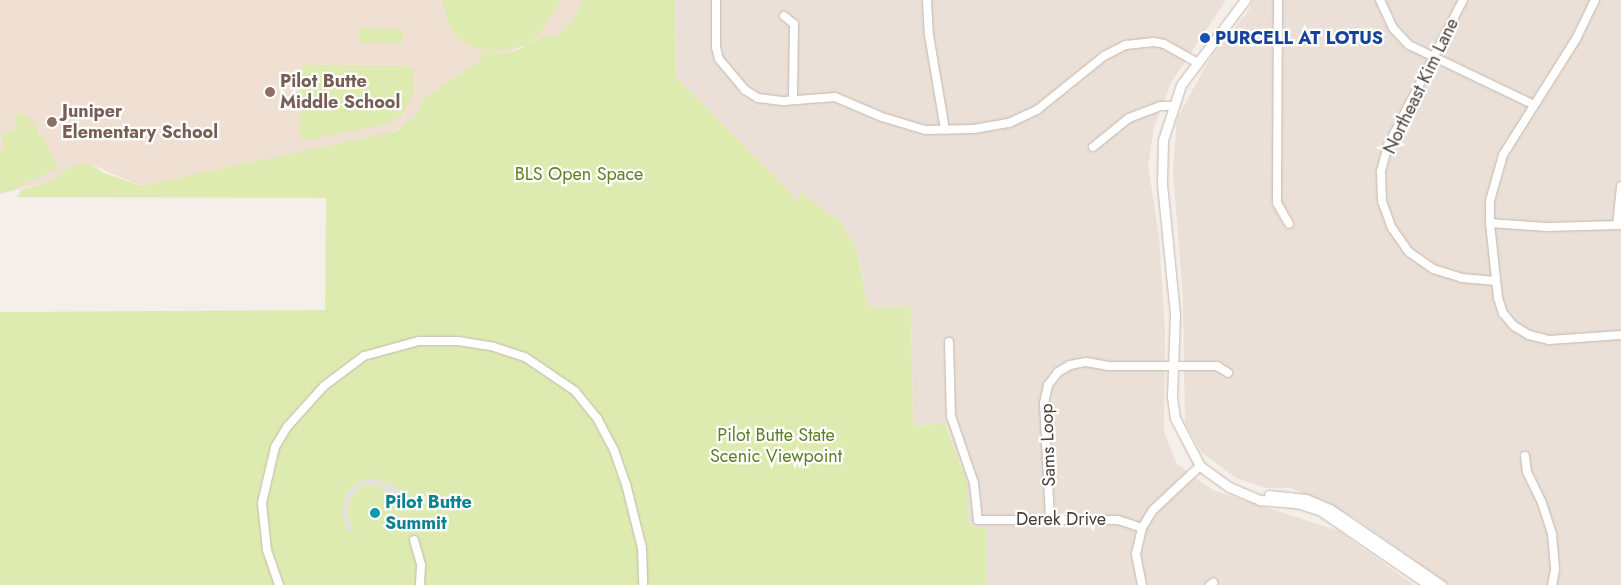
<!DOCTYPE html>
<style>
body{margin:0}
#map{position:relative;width:1621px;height:585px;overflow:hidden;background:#f5efe9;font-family:Jost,sans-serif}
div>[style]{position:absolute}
.residential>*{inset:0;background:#eae0d7}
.education>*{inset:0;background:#efe0d3}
.green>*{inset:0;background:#deebb0}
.parking>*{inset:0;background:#e4e0de}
.roads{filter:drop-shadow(0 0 1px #c5b7ae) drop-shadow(0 0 1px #c5b7ae)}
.minor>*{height:8px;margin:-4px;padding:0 4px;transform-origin:4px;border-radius:4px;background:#fff}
.tertiary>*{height:9px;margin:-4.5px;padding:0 4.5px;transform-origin:4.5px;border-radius:4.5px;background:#fff}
.dots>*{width:14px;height:14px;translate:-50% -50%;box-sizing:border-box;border:2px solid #fff;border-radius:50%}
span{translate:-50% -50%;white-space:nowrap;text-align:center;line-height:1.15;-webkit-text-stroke:4.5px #fff;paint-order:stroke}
.transit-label{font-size:18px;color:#164399;font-weight:700}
.left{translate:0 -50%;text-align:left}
.education-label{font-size:18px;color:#785e54;font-weight:700}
.street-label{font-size:18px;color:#4a3e37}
.park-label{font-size:18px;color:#5d8026}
.culture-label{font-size:18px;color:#0d838f;font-weight:700}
</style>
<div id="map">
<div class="residential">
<div style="clip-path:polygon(675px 0,1226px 0,1171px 83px,1154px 127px,1148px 166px,1159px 236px,1165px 330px,1164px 432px,1177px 464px,1213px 490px,1339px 531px,1414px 585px,986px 585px,986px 528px,975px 527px,968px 521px,968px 484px,946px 424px,913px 425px,911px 308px,868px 307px,856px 249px,800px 193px,801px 203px,676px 76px)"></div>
<div style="clip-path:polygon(1252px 0,1621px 0,1621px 585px,1449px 585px,1353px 517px,1291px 488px,1266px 488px,1236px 478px,1202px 453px,1185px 423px,1183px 299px,1173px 171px,1177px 118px,1208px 62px,1249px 10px)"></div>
</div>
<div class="education">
<div style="clip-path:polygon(0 0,583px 0,571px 24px,557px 35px,541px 37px,508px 53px,482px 53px,480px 60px,423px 98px,416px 115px,408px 123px,384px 136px,141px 186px,88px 163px,70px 166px,52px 181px,0 194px)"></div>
</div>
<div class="green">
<div style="clip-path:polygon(442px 0,561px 0,541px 32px,528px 44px,541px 37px,557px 35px,571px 24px,583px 0,675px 0,676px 76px,800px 202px,800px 192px,842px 223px,856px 249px,868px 307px,911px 307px,913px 425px,945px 424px,968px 484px,968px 521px,975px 527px,986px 528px,986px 585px,0 585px,0 312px,325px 310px,326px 198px,18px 197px,21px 190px,52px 181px,70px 166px,88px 163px,104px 173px,141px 186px,396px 131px,416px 115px,423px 98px,480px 60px,482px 53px,508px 53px,520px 49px,527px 45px,493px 52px,469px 46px,455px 35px,448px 24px)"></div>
<div style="clip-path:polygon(360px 28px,403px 29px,402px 44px,359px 43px)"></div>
<div style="clip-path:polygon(304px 65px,406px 66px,413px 70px,414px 93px,401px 116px,383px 125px,309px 140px,300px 138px,300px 69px)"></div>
<div style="clip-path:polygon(21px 112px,36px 125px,38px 136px,42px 135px,58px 168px,12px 190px,0 193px,0 152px,4px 148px,1px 136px,18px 128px,14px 118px)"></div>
</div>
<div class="parking">
<div style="clip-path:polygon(374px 479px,395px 486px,407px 500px,403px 502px,379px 485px,361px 486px,348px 502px,347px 515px,353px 529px,349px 532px,342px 515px,346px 493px,359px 482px)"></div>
</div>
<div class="roads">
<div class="minor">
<div style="left:716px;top:0;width:47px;rotate:90deg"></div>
<div style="left:716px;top:47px;width:12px;rotate:76deg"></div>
<div style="left:719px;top:59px;width:40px;rotate:50deg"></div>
<div style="left:745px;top:90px;width:15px;rotate:32deg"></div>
<div style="left:758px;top:98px;width:26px;rotate:7deg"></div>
<div style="left:784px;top:101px;width:51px;rotate:-4.5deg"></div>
<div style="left:835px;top:97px;width:51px;rotate:23.1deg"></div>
<div style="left:882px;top:117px;width:45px;rotate:16.8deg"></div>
<div style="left:925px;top:130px;width:49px;rotate:-1.2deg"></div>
<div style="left:974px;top:129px;width:36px;rotate:-10deg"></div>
<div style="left:1009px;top:123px;width:31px;rotate:-25deg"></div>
<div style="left:1037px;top:110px;width:86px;rotate:-38.9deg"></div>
<div style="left:1104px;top:56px;width:25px;rotate:-27deg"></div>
<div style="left:1126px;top:45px;width:28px;rotate:-6deg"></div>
<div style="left:1154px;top:42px;width:10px;rotate:11deg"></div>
<div style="left:1164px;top:44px;width:37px;rotate:29deg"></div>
<div style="left:927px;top:0;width:35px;rotate:87deg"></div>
<div style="left:929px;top:35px;width:96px;rotate:80.4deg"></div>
<div style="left:1278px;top:0;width:203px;rotate:90.3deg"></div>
<div style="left:1277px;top:203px;width:24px;rotate:60deg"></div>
<div style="left:1380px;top:0;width:31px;rotate:65deg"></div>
<div style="left:1393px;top:28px;width:23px;rotate:47deg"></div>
<div style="left:1409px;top:45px;width:136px;rotate:25.6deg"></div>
<div style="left:1463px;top:0;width:163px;rotate:117.3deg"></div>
<div style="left:1388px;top:145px;width:28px;rotate:105deg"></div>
<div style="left:1381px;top:172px;width:29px;rotate:88deg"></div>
<div style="left:1382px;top:201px;width:29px;rotate:70deg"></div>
<div style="left:1392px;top:228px;width:29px;rotate:55deg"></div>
<div style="left:1409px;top:252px;width:29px;rotate:35deg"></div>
<div style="left:1433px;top:269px;width:30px;rotate:17deg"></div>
<div style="left:1462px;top:278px;width:34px;rotate:5deg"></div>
<div style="left:1595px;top:0;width:43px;rotate:116deg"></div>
<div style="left:1576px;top:39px;width:137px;rotate:122.2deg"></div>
<div style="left:1503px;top:155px;width:48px;rotate:105.8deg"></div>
<div style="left:1490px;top:201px;width:22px;rotate:90deg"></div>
<div style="left:1490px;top:223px;width:75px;rotate:83.9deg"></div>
<div style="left:1498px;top:298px;width:16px;rotate:72deg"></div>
<div style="left:1503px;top:313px;width:17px;rotate:50deg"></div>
<div style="left:1514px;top:326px;width:17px;rotate:31deg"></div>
<div style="left:1529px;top:335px;width:21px;rotate:14deg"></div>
<div style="left:1549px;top:340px;width:72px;rotate:-4deg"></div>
<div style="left:784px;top:16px;width:13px;rotate:39deg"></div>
<div style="left:794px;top:24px;width:75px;rotate:90.8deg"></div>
<div style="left:1093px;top:147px;width:46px;rotate:-38.9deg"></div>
<div style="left:1129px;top:118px;width:33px;rotate:-21deg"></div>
<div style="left:1160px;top:106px;width:12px"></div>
<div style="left:1490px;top:223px;width:56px;rotate:4.1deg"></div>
<div style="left:1546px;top:227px;width:75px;rotate:-1.5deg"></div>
<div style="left:1617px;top:225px;width:39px;rotate:-84deg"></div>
<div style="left:949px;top:342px;width:74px;rotate:88.5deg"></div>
<div style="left:951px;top:416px;width:71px;rotate:71.1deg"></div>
<div style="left:974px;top:483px;width:37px;rotate:84deg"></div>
<div style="left:978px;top:520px;width:140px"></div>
<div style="left:1118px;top:520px;width:25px;rotate:18deg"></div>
<div style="left:1525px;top:456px;width:16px;rotate:83deg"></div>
<div style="left:1527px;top:472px;width:34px;rotate:64deg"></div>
<div style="left:1542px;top:503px;width:33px;rotate:72deg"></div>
<div style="left:1552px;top:534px;width:36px;rotate:85deg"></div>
<div style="left:1555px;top:570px;width:15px;rotate:101deg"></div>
<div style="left:1050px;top:518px;width:115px;rotate:-93deg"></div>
<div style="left:1044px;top:403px;width:18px;rotate:-77deg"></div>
<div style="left:1048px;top:385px;width:16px;rotate:-52deg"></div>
<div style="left:1058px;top:372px;width:14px;rotate:-30deg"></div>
<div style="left:1070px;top:365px;width:16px;rotate:-11deg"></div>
<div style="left:1086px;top:362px;width:23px;rotate:10deg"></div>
<div style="left:1109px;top:366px;width:108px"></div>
<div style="left:1217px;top:366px;width:13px;rotate:32deg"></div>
<div style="left:414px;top:540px;width:26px;rotate:74deg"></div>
<div style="left:421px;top:565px;width:20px;rotate:93deg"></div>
<div style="left:279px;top:585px;width:37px;rotate:-109deg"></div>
<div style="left:267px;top:550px;width:47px;rotate:-96.1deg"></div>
<div style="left:262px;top:503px;width:57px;rotate:-76.9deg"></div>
<div style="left:275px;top:447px;width:23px;rotate:-59deg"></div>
<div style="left:287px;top:427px;width:55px;rotate:-47.9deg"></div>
<div style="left:324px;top:386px;width:50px;rotate:-36.9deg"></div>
<div style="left:364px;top:356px;width:57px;rotate:-15.3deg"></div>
<div style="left:419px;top:341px;width:39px"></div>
<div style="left:458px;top:341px;width:36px;rotate:9deg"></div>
<div style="left:494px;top:347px;width:33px;rotate:18deg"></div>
<div style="left:525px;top:357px;width:60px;rotate:34.2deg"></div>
<div style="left:575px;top:391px;width:35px;rotate:51deg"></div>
<div style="left:597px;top:418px;width:36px;rotate:62deg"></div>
<div style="left:614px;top:450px;width:36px;rotate:71deg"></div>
<div style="left:626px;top:484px;width:66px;rotate:76deg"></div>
<div style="left:642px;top:548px;width:37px;rotate:88deg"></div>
<div style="left:1142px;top:585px;width:32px;rotate:-101deg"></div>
<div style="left:1136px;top:554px;width:27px;rotate:-77deg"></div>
<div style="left:1142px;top:528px;width:21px;rotate:-59deg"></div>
<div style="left:1153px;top:510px;width:64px;rotate:-43.1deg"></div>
<div style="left:1210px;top:585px;width:4px;rotate:-34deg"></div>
</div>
<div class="tertiary">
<div style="left:1245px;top:0;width:106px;rotate:127deg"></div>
<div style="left:1181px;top:85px;width:58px;rotate:108.1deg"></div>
<div style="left:1163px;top:140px;width:44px;rotate:91.3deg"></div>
<div style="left:1162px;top:184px;width:131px;rotate:84.3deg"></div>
<div style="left:1175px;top:314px;width:83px;rotate:92.1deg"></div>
<div style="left:1172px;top:397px;width:21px;rotate:82deg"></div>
<div style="left:1175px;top:418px;width:54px;rotate:62.5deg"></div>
<div style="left:1200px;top:466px;width:36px;rotate:36deg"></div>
<div style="left:1229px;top:487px;width:33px;rotate:23deg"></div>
<div style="left:1259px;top:500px;width:38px;rotate:5deg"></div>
<div style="left:1297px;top:503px;width:25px;rotate:18deg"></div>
<div style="left:1321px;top:511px;width:131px;rotate:34.4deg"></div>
<div style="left:1269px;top:495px;width:37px;rotate:6deg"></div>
<div style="left:1306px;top:499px;width:26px;rotate:23deg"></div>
<div style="left:1330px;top:509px;width:135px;rotate:34.4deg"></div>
</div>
</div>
<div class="dots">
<div style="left:1205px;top:38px;background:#1a4fb4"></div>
<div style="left:270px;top:92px;background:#8d6e63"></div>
<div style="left:52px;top:122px;background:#8d6e63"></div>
<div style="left:375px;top:513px;background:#0f9aa8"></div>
</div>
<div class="transit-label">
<span class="left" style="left:1215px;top:38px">PURCELL AT LOTUS</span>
</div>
<div class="education-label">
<span class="left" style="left:280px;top:92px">Pilot Butte<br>Middle School</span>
<span class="left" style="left:62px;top:122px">Juniper<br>Elementary School</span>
</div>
<div class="street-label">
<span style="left:1421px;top:86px;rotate:-64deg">Northeast Kim Lane</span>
<span style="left:1048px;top:445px;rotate:-92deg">Sams Loop</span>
<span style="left:1061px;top:519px">Derek Drive</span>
</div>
<div class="park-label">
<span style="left:579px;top:174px">BLS Open Space</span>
<span style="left:776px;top:446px">Pilot Butte State<br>Scenic Viewpoint</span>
</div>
<div class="culture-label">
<span class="left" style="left:385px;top:513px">Pilot Butte<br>Summit</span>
</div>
</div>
